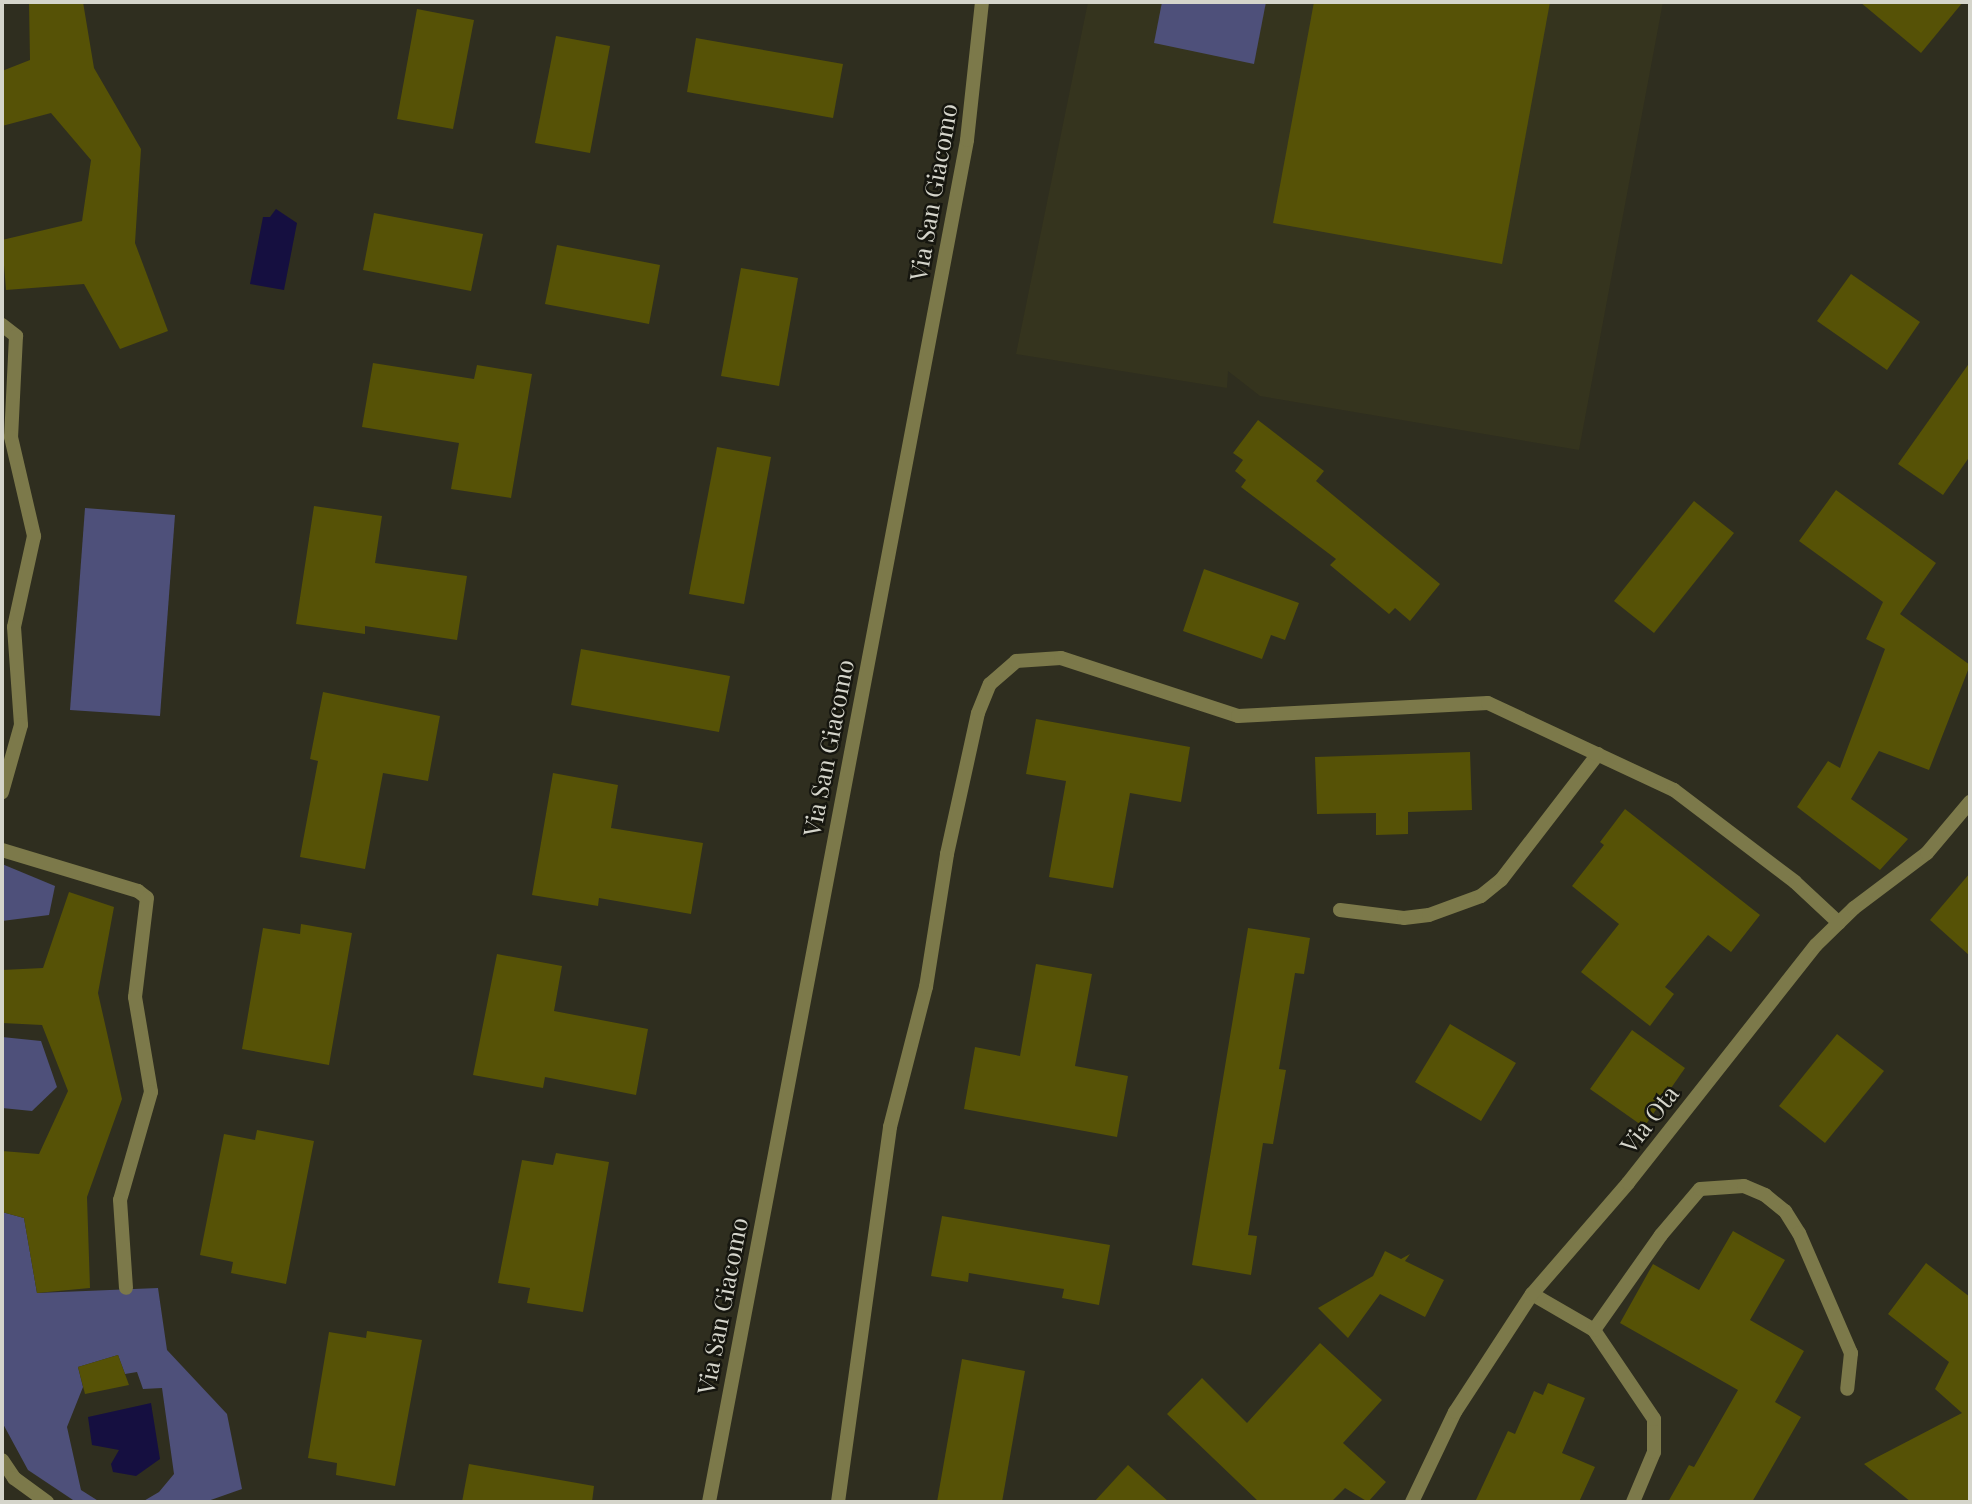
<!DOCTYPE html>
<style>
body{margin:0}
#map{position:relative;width:1972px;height:1504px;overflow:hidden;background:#2f2e1f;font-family:"Playfair Display",serif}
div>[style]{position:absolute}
.built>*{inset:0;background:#35341e}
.green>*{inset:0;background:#4e507a}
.water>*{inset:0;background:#150f40}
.building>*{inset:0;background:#565206}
.lane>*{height:14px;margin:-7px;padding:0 7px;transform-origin:7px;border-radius:7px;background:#7c794a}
.street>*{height:14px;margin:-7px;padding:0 7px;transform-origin:7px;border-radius:7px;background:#7c794a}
span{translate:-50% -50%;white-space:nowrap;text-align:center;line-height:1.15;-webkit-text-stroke:5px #16160f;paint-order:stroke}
.street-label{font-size:24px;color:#d5d5cb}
.frame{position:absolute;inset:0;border:4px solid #d5d5cb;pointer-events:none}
</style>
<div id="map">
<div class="built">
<div style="clip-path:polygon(1088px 2px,1663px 2px,1579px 450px,1260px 396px,1228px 371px,1227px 388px,1016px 354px)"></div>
</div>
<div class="green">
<div style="clip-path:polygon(1162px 2px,1266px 2px,1254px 64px,1154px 43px)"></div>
<div style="clip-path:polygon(85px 508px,175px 515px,160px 716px,70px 710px)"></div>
<div style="clip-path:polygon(2px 864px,55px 886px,49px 915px,2px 921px)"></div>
<div style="clip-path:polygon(2px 1037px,41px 1041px,57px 1087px,32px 1111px,2px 1108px)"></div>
<div style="clip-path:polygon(2px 1212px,24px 1218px,37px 1293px,158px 1288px,167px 1350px,227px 1414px,242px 1489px,205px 1502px,142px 1502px,159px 1492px,174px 1474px,162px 1388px,143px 1389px,137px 1372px,125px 1374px,118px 1355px,78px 1367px,83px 1387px,67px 1427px,81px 1490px,100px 1502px,76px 1502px,28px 1470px,2px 1422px)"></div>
</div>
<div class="water">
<div style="clip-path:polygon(276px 209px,297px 223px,284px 290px,250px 284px,263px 217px,270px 217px)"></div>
<div style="clip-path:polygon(151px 1403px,160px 1459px,136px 1476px,113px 1472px,111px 1464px,119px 1450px,92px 1445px,88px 1417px)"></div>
</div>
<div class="building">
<div style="clip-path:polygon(29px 2px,83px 2px,94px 68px,141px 149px,135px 243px,168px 331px,120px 349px,84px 284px,6px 290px,2px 240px,82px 221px,91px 160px,51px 113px,2px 126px,2px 71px,30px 60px)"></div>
<div style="clip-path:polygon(1314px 2px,1550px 2px,1502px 264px,1273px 223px)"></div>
<div style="clip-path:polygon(1860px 2px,1963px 2px,1921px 53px)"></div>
<div style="clip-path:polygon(417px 9px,474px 20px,453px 129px,397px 119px)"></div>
<div style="clip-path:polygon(556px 36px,610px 46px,590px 153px,535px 143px)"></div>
<div style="clip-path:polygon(696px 38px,843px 64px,833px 118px,687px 92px)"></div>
<div style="clip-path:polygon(374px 213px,483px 234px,471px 291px,363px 270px)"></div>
<div style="clip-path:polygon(557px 245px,660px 265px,649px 324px,545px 304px)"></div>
<div style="clip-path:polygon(741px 268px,798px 278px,779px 386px,721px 376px)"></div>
<div style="clip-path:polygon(1851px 274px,1920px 322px,1887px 370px,1817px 321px)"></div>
<div style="clip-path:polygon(1970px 362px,1970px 456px,1943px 495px,1898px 464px)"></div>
<div style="clip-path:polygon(373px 363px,474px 379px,477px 365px,532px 374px,511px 498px,451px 489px,459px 443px,362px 427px)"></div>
<div style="clip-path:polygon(1258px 420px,1324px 471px,1316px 481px,1440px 584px,1410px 621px,1395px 608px,1389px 614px,1330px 565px,1336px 559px,1241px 487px,1246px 480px,1235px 471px,1243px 460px,1233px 453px)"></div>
<div style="clip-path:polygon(717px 447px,771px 457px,744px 604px,689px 594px)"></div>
<div style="clip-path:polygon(1836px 490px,1936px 563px,1900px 614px,1970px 665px,1929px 770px,1879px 751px,1851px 799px,1908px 839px,1880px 870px,1797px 807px,1828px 761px,1840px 768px,1885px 649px,1866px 639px,1883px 602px,1799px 541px)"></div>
<div style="clip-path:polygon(1694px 501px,1734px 533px,1654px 633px,1614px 601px)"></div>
<div style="clip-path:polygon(314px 506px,382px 516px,375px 563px,467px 576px,457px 640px,365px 626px,365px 634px,296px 624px)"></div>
<div style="clip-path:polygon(1204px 569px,1299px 603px,1285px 640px,1271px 635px,1262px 659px,1183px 631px)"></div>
<div style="clip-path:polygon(581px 649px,730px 676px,719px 732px,571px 705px)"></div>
<div style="clip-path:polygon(323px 692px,440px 716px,428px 781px,383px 773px,365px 869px,300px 857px,318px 761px,310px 759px)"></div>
<div style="clip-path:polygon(1036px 719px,1190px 747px,1181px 802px,1130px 793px,1113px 888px,1049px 877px,1066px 781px,1026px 774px)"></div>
<div style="clip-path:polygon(1470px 752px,1472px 810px,1408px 812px,1408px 834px,1376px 835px,1376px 813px,1317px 814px,1315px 757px)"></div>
<div style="clip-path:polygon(553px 773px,618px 785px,611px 828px,703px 843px,691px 914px,599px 898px,598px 906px,532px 895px)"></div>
<div style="clip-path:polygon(1625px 809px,1760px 915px,1731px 952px,1708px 935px,1665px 987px,1674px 994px,1650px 1026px,1581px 972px,1619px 924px,1572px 886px,1604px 845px,1600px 842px)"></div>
<div style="clip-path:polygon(1970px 873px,1970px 956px,1930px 920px)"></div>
<div style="clip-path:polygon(69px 892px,114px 907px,98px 993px,122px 1099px,87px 1197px,90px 1288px,37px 1293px,24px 1218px,2px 1212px,2px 1151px,39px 1154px,68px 1091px,42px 1025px,2px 1023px,2px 970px,43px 968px)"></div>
<div style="clip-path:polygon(301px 924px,352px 933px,329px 1065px,242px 1049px,263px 928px,300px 934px)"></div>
<div style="clip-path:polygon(1248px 928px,1310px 938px,1304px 974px,1295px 973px,1279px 1069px,1286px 1070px,1273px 1144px,1263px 1143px,1248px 1235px,1257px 1236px,1251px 1275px,1192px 1265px)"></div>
<div style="clip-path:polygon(497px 954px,562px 966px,554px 1011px,648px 1029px,636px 1095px,545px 1077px,543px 1088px,473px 1075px)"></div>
<div style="clip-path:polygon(1036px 964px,1092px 974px,1075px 1066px,1128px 1076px,1117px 1137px,964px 1109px,975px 1047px,1020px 1056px)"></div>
<div style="clip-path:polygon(1450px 1024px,1516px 1063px,1481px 1121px,1415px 1082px)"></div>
<div style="clip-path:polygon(1632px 1030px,1685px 1068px,1644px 1127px,1590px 1089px)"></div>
<div style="clip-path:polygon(1837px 1034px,1884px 1071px,1825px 1143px,1779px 1106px)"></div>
<div style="clip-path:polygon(257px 1130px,314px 1141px,286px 1284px,231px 1273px,233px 1262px,200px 1255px,224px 1134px,255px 1140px)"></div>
<div style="clip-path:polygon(556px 1153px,609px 1162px,583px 1312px,527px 1303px,530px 1288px,498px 1283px,522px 1160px,553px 1165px)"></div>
<div style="clip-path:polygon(942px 1216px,1110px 1245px,1099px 1305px,1062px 1298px,1064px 1289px,969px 1273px,968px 1282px,931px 1276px)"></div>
<div style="clip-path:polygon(1733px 1231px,1785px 1260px,1750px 1320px,1804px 1351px,1775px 1402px,1801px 1417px,1752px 1502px,1668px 1502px,1689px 1465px,1694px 1467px,1738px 1390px,1620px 1323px,1653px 1264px,1699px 1290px)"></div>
<div style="clip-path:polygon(1385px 1251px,1401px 1259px,1410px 1254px,1405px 1261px,1444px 1280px,1425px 1317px,1380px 1294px,1348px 1338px,1318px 1308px,1373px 1276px)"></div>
<div style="clip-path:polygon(1926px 1263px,1970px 1297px,1970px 1502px,1911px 1502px,1864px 1464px,1962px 1413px,1935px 1389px,1949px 1362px,1888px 1314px)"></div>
<div style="clip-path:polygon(367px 1331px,422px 1340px,395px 1486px,336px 1475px,337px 1463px,308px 1458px,329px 1332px,366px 1338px)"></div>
<div style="clip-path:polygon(1320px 1343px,1382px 1400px,1343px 1443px,1386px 1482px,1368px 1502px,1345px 1488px,1331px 1502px,1259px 1502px,1167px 1414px,1202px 1378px,1247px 1423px)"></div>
<div style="clip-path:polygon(118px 1355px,129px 1385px,85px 1394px,78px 1367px)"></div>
<div style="clip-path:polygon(962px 1359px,1025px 1371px,1002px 1502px,937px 1502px)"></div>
<div style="clip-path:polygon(1548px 1383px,1585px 1398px,1562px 1453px,1595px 1467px,1579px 1502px,1475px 1502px,1508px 1431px,1515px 1434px,1534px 1391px,1543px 1395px)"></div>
<div style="clip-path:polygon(469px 1464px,594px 1486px,592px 1502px,462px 1502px)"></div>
<div style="clip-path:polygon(1128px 1465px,1169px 1502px,1094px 1502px)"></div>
</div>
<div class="lane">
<div style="left:2px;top:325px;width:18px;rotate:38deg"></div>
<div style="left:16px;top:336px;width:101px;rotate:92.8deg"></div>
<div style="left:11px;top:437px;width:102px;rotate:76.9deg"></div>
<div style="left:34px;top:536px;width:93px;rotate:102.4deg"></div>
<div style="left:14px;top:627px;width:98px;rotate:85.9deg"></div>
<div style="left:21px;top:725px;width:70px;rotate:105.8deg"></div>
<div style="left:2px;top:850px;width:142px;rotate:16.8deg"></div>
<div style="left:138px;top:891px;width:11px;rotate:38deg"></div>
<div style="left:147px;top:898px;width:100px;rotate:96.9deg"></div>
<div style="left:135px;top:997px;width:96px;rotate:80.4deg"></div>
<div style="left:151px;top:1092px;width:112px;rotate:106deg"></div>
<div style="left:120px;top:1200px;width:88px;rotate:86.1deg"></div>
<div style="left:1340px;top:910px;width:64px;rotate:7.1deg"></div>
<div style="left:1404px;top:918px;width:25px;rotate:-7deg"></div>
<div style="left:1429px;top:915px;width:55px;rotate:-20.1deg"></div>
<div style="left:1481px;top:896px;width:26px;rotate:-39deg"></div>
<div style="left:1501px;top:880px;width:159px;rotate:-52.4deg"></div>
<div style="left:1532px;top:1294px;width:72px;rotate:30.1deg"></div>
<div style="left:2px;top:1460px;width:22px;rotate:56deg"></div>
<div style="left:14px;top:1478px;width:41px;rotate:36deg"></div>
<div style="left:838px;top:1502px;width:379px;rotate:-82.1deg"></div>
<div style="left:890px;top:1127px;width:145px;rotate:-75.6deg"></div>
<div style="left:926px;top:987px;width:135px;rotate:-81deg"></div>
<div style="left:947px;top:854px;width:144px;rotate:-77.6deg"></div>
<div style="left:978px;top:713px;width:31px;rotate:-68deg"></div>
<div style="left:990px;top:684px;width:35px;rotate:-41deg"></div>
<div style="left:1016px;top:661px;width:45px;rotate:-3.8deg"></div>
<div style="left:1061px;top:658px;width:186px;rotate:18.1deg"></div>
<div style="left:1238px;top:716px;width:250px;rotate:-3deg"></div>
<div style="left:1488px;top:703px;width:205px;rotate:25.1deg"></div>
<div style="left:1674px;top:790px;width:152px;rotate:37.2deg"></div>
<div style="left:1795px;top:882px;width:60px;rotate:43deg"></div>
<div style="left:1633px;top:1502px;width:54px;rotate:-67.2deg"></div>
<div style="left:1654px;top:1452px;width:33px;rotate:-90deg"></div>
<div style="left:1654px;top:1419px;width:107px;rotate:-124deg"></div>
<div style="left:1594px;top:1330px;width:116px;rotate:-54.8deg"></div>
<div style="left:1661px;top:1235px;width:60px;rotate:-49.7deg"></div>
<div style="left:1700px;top:1189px;width:44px;rotate:-3.9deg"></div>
<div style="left:1744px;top:1186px;width:23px;rotate:23deg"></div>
<div style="left:1765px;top:1195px;width:26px;rotate:39deg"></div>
<div style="left:1785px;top:1211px;width:26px;rotate:58deg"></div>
<div style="left:1799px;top:1233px;width:131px;rotate:66.6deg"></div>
<div style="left:1851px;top:1353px;width:36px;rotate:96deg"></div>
</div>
<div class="street">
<div style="left:709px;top:1502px;width:1386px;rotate:-79.27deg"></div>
<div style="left:967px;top:140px;width:139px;rotate:-83.8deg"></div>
<div style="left:1412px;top:1502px;width:100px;rotate:-64.5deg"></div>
<div style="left:1455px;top:1412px;width:141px;rotate:-56.9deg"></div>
<div style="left:1532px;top:1294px;width:147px;rotate:-49.1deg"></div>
<div style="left:1628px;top:1183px;width:303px;rotate:-51.7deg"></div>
<div style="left:1816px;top:945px;width:53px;rotate:-44.2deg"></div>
<div style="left:1854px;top:908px;width:91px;rotate:-37deg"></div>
<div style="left:1927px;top:853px;width:67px;rotate:-49.9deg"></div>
</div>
<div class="street-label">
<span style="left:933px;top:192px;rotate:-80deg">Via San Giacomo</span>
<span style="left:828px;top:748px;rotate:-79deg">Via San Giacomo</span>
<span style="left:1649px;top:1119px;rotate:-52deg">Via Ota</span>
<span style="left:722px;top:1306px;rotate:-79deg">Via San Giacomo</span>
</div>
<div class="frame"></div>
</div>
